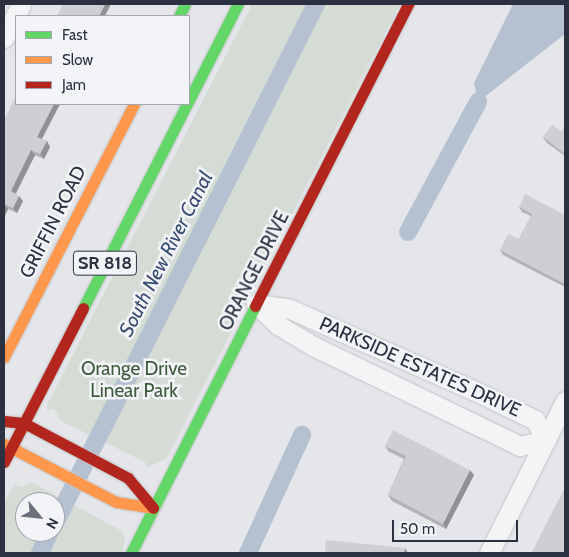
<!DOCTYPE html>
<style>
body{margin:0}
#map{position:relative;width:569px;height:557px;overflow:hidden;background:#e4e6e9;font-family:Cabin,sans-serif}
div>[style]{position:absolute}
.green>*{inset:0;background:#d4dcd5}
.water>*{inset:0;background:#b5c0d1}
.canal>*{height:18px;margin:-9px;padding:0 9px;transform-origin:9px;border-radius:9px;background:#b5c0d1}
.roads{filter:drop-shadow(0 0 1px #c2c4c7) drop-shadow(0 0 1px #c2c4c7)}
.street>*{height:19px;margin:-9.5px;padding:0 9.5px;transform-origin:9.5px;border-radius:9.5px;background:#f3f4f5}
.fast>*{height:11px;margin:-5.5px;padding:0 5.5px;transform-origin:5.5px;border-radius:5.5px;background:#63d668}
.slow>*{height:11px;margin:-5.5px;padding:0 5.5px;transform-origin:5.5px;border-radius:5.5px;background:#ff974d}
.jam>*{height:11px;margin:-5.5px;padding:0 5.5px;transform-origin:5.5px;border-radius:5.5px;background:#b3261e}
.wall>*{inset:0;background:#b1b2b5}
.shaded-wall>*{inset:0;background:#909193}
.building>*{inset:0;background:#cecfd2}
span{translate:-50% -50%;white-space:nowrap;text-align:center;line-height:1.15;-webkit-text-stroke:5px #f2f4f7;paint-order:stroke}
.shield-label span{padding:1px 4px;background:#f2f4f7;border:1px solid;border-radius:4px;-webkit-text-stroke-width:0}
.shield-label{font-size:18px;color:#2c3141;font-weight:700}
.street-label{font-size:19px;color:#2c3141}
.park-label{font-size:19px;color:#3d5b3a}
.water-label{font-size:20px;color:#394c72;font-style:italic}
.frame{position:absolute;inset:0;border:5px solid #2c3141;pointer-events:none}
.legend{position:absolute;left:15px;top:15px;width:175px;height:90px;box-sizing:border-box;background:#f2f4f7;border:1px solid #a3a6ae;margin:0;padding:6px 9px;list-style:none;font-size:15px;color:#2c3141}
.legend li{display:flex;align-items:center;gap:10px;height:25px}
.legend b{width:25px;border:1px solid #a3a6ae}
.north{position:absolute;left:15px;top:492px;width:50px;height:50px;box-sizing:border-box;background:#f2f4f7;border:1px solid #a3a6ae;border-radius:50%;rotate:118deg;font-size:14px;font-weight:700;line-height:20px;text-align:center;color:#2c3141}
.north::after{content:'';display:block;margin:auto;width:18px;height:22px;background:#6c707c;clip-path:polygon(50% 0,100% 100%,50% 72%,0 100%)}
.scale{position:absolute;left:392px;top:520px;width:126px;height:22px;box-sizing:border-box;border:2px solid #2c3141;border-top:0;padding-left:6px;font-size:15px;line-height:18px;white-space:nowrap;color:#2c3141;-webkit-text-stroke:4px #f2f4f7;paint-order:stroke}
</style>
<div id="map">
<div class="green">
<div style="clip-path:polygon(252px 4px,400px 4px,166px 459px,147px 467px,145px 462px,61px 421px,54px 409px,47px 410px,47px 405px)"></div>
<div style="clip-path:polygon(evenodd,31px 482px,122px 531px,125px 539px,122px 553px,4px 553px,4px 504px,14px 484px,22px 487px,31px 482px,25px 502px,55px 502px,55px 532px,25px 532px,25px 502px)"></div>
</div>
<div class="water">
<div style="clip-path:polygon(513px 4px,565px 4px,565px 34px,478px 102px,474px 83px)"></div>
</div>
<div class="canal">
<div style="left:408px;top:232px;width:148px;rotate:-61.7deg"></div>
<div style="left:55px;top:523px;width:581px;rotate:-63.3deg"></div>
<div style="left:40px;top:553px;width:23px;rotate:-65deg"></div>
<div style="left:248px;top:553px;width:130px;rotate:-65.4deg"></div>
</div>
<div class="roads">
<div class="street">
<div style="left:4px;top:38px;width:38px;rotate:-63deg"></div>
<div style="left:256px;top:304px;width:34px;rotate:8deg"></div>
<div style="left:290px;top:309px;width:200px;rotate:23.9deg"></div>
<div style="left:473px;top:390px;width:69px;rotate:25.8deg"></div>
<div style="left:535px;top:420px;width:23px;rotate:61deg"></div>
<div style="left:546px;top:440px;width:27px;rotate:167deg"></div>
<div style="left:520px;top:446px;width:230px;rotate:-154.2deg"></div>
<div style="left:313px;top:346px;width:41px;rotate:-149deg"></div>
<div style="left:278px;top:325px;width:30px;rotate:-136deg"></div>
<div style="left:489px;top:553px;width:170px;rotate:-63.4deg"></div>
</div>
<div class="fast">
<div style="left:179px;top:16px;width:13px;rotate:-63deg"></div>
<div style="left:189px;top:100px;width:108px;rotate:-63deg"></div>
<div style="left:83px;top:308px;width:229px;rotate:-63deg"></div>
<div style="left:131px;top:553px;width:276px;rotate:-63.3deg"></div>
</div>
<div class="slow">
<div style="left:4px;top:357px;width:284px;rotate:-62.8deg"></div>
<div style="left:4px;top:444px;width:126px;rotate:27.4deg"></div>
<div style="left:116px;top:502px;width:37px;rotate:9deg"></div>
</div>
<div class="jam">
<div style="left:255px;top:306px;width:339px;rotate:-63.1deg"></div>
<div style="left:4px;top:421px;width:20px;rotate:6deg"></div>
<div style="left:24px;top:423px;width:118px;rotate:27.9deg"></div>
<div style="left:128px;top:478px;width:39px;rotate:50deg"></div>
<div style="left:4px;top:462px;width:173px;rotate:-62.8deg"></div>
</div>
</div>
<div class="wall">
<div style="clip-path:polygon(16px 104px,60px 104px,42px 139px,47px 141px,50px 147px,44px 159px,35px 155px,16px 194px,23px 201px,17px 213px,8px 209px,4px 218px,4px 120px)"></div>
<div style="clip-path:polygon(565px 126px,565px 156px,547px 143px,543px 137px,562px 132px)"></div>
<div style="clip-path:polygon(519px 207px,565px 215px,565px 287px,503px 255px,500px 250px,519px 239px,531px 216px,522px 212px)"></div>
<div style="clip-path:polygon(385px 446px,474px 475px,446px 529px,392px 501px,388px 495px,404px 459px,388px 451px)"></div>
</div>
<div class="shaded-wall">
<div style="clip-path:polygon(105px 4px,111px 4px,105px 16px,99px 16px)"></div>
<div style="clip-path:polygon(54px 104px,60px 104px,40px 142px,37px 137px)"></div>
<div style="clip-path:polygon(47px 141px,50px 147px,44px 159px,40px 154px)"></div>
<div style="clip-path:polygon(31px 150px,35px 155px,14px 196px,11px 191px)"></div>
<div style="clip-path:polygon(19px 196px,23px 201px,17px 213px,13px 208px)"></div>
<div style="clip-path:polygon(4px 204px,8px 209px,4px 218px)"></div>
<div style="clip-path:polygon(470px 470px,474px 475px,446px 529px,443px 524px)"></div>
<div style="clip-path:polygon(405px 548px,408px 553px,404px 553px)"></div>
</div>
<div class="building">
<div style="clip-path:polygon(63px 4px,105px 4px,99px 16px,57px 16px)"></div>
<div style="clip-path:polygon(16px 96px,16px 104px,54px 104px,37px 137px,47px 141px,40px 154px,31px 150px,11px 191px,19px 196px,13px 208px,4px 204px,4px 205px,4px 120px)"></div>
<div style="clip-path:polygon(552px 125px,562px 132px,565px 126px,565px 154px,543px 137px)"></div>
<div style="clip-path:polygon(525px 194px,565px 215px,565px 284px,500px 250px,508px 234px,519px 239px,532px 214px,519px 207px)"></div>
<div style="clip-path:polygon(393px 430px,470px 470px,443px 524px,388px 495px,406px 456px,385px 446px)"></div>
<div style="clip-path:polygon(565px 487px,565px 553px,535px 553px,532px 552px)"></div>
<div style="clip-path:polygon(326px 540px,405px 548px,404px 553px,325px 553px)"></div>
</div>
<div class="shield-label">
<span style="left:105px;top:263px">SR 818</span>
</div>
<div class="street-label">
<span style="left:53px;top:222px;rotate:-63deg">GRIFFIN ROAD</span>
<span style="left:254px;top:271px;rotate:-63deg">ORANGE DRIVE</span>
<span style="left:420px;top:367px;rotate:24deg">PARKSIDE ESTATES DRIVE</span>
</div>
<div class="park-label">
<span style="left:134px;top:380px">Orange Drive<br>Linear Park</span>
</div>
<div class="water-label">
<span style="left:166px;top:254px;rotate:-63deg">South New River Canal</span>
</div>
<div class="frame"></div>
<ul class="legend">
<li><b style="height:6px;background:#63d668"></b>Fast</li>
<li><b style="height:6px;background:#ff974d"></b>Slow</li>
<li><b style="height:6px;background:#b3261e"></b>Jam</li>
</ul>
<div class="north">N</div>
<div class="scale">50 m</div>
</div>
